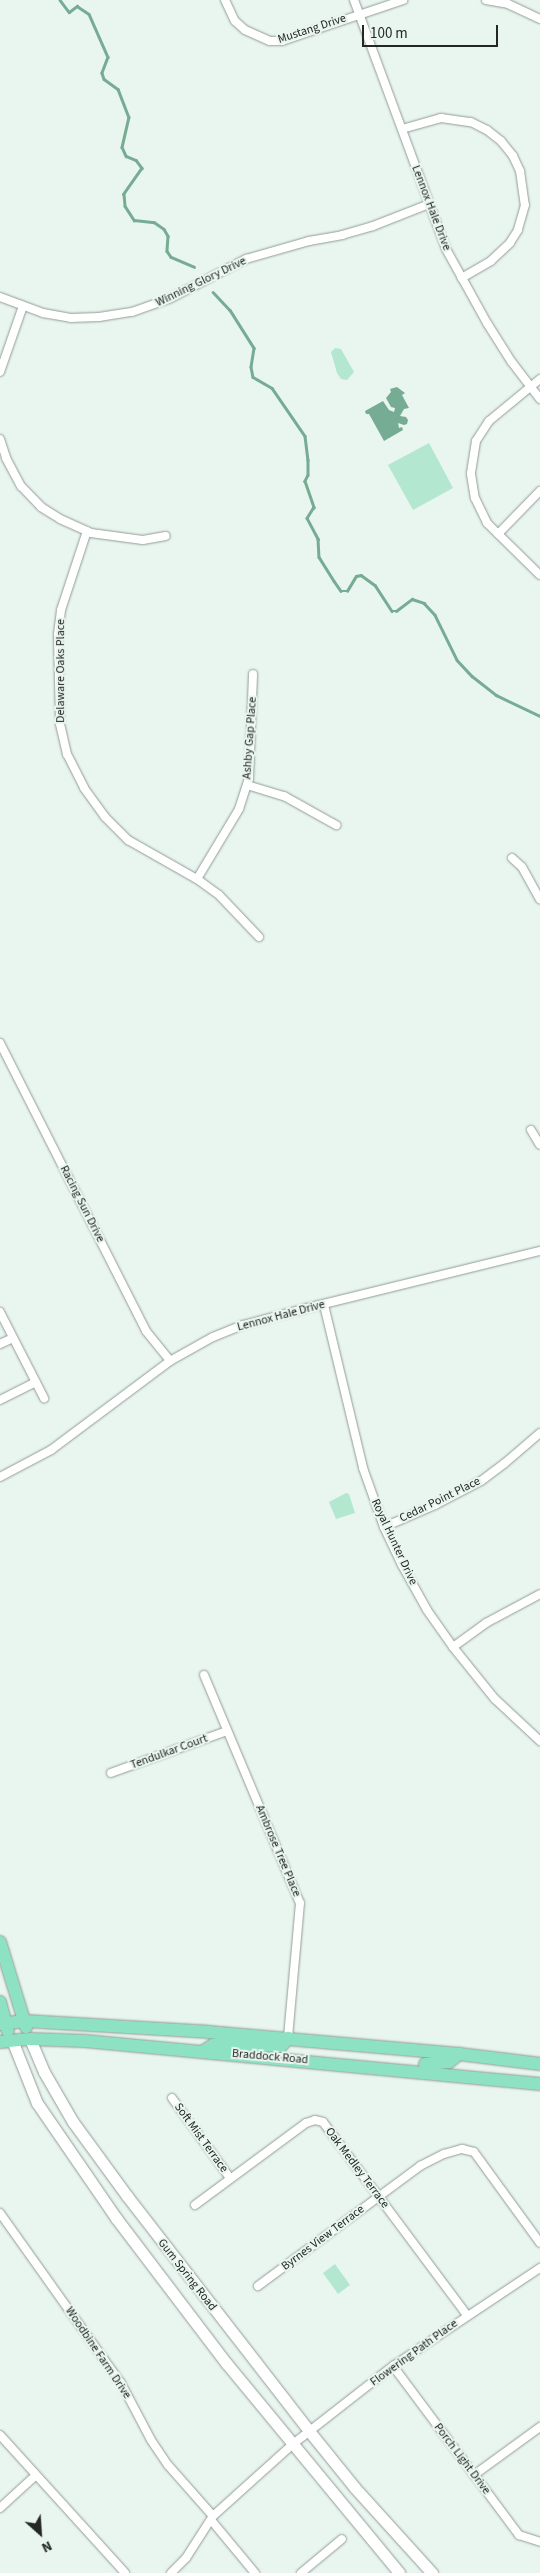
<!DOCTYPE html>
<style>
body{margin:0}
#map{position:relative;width:540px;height:2573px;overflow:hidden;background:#e9f5ef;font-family:"Source Sans 3",sans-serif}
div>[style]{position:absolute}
.green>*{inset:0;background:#b4e7cf}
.water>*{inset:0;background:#76ac94}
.stream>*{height:2.5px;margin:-1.25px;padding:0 1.25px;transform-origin:1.25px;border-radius:1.25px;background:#76ac94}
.roads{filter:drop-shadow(0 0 1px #929c97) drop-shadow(0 0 1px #929c97)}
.street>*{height:8px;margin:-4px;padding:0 4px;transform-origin:4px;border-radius:4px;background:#fff}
.secondary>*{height:11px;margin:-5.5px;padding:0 5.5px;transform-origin:5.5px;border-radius:5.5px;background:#fff}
.primary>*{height:12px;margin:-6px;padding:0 6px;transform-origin:6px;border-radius:6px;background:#8de2c4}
span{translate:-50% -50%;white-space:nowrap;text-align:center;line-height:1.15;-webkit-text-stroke:4px #e9f5ef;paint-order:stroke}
.street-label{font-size:12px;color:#232725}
.north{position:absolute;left:15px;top:2508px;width:50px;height:50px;-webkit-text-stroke:4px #e9f5ef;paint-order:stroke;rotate:154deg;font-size:14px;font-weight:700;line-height:20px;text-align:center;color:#232725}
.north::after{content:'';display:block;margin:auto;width:18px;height:22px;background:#232725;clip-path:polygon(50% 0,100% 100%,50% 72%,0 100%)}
.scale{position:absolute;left:362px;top:25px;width:136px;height:22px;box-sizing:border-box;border:2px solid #232725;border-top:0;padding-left:6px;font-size:15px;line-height:18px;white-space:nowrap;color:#232725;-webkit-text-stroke:4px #e9f5ef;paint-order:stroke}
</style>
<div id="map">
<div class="green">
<div style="clip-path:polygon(335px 348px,341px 349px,354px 372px,347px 380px,341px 379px,337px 373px,331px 352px)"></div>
<div style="clip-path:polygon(429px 443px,453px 488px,413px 510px,388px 465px)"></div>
<div style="clip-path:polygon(346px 1493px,349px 1494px,355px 1513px,336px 1519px,329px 1502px)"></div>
<div style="clip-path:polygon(335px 2264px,350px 2285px,338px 2294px,323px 2273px)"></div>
</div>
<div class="water">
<div style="clip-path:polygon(397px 387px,405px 393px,402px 395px,409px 408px,404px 409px,400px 416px,406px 417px,408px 420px,407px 424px,404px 425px,398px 423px,399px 428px,402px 427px,403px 430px,384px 441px,369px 414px,366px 414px,365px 411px,383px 401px,389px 410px,394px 412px,395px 408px,391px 407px,386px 398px,391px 392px,390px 389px)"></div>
</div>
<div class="stream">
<div style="left:60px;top:0;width:15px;rotate:53deg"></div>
<div style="left:69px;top:12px;width:10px;rotate:-37deg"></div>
<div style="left:77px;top:6px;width:14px;rotate:34deg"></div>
<div style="left:89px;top:14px;width:47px;rotate:66.2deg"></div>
<div style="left:108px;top:57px;width:17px;rotate:111deg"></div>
<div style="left:102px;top:73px;width:6px;rotate:72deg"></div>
<div style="left:104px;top:79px;width:17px;rotate:36deg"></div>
<div style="left:118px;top:89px;width:30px;rotate:69deg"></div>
<div style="left:129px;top:117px;width:31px;rotate:103deg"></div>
<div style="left:122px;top:147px;width:10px;rotate:66deg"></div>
<div style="left:126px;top:156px;width:11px;rotate:22deg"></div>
<div style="left:136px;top:160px;width:10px;rotate:53deg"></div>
<div style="left:142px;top:168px;width:32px;rotate:125deg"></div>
<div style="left:124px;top:194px;width:12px;rotate:85deg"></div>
<div style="left:125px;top:206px;width:17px;rotate:57deg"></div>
<div style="left:134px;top:220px;width:20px;rotate:6deg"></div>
<div style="left:154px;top:222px;width:12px;rotate:35deg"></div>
<div style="left:164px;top:229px;width:8px;rotate:60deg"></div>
<div style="left:168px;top:236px;width:15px;rotate:94deg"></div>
<div style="left:167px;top:251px;width:7px;rotate:56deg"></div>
<div style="left:171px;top:257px;width:25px;rotate:23deg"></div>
<div style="left:213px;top:292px;width:25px;rotate:47deg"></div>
<div style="left:230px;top:310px;width:45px;rotate:57.7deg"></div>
<div style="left:254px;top:348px;width:19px;rotate:99deg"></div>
<div style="left:251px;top:367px;width:10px;rotate:79deg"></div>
<div style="left:253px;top:377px;width:22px;rotate:30deg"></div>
<div style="left:272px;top:388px;width:58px;rotate:55.5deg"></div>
<div style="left:305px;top:436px;width:24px;rotate:83deg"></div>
<div style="left:308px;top:460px;width:15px;rotate:90deg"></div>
<div style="left:308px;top:475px;width:7px;rotate:117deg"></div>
<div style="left:305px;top:481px;width:28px;rotate:71deg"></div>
<div style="left:314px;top:507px;width:13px;rotate:122deg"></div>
<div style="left:307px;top:518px;width:24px;rotate:62deg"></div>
<div style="left:318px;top:539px;width:18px;rotate:87deg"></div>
<div style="left:319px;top:557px;width:28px;rotate:58deg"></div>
<div style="left:334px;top:581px;width:12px;rotate:55deg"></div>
<div style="left:341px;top:591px;width:6px"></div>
<div style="left:347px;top:591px;width:17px;rotate:-59deg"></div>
<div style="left:356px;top:576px;width:5px;rotate:-11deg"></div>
<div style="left:361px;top:575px;width:17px;rotate:36deg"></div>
<div style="left:375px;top:585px;width:31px;rotate:57deg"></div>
<div style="left:392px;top:611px;width:4px"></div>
<div style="left:396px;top:611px;width:20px;rotate:-37deg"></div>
<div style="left:412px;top:599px;width:13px;rotate:18deg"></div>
<div style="left:424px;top:603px;width:16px;rotate:47deg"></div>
<div style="left:435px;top:615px;width:50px;rotate:63.9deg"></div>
<div style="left:457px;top:660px;width:22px;rotate:47deg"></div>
<div style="left:472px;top:676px;width:31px;rotate:38deg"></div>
<div style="left:496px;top:695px;width:49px;rotate:25.5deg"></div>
</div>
<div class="roads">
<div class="street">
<div style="left:225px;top:0;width:23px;rotate:65deg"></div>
<div style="left:235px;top:21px;width:13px;rotate:42deg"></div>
<div style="left:245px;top:30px;width:27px;rotate:24deg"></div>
<div style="left:270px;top:41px;width:12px"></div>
<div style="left:282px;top:41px;width:128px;rotate:-18.7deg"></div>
<div style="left:354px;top:0;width:265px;rotate:69.7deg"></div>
<div style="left:446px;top:249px;width:85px;rotate:61deg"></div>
<div style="left:487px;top:323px;width:45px;rotate:57.7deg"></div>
<div style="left:511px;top:361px;width:48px;rotate:52.7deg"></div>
<div style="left:486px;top:0;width:22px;rotate:10deg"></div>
<div style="left:508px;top:4px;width:35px;rotate:25deg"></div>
<div style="left:402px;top:129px;width:41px;rotate:-15.8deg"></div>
<div style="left:441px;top:118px;width:30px;rotate:8deg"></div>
<div style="left:471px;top:122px;width:18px;rotate:27deg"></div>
<div style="left:487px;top:130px;width:18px;rotate:38deg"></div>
<div style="left:501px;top:141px;width:19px;rotate:51deg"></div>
<div style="left:513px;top:156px;width:17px;rotate:65deg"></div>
<div style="left:520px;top:171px;width:34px;rotate:82deg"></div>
<div style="left:525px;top:205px;width:26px;rotate:106deg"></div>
<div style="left:518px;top:230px;width:15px;rotate:122deg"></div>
<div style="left:510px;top:243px;width:26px;rotate:137deg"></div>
<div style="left:491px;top:261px;width:34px;rotate:150deg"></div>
<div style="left:0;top:297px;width:46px;rotate:20.4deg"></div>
<div style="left:43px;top:313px;width:28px;rotate:10deg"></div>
<div style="left:71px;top:318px;width:28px;rotate:-2deg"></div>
<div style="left:99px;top:317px;width:33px;rotate:-9deg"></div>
<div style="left:132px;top:312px;width:41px;rotate:-19.7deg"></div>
<div style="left:171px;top:298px;width:85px;rotate:-27.5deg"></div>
<div style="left:246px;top:259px;width:66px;rotate:-15.9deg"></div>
<div style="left:309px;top:241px;width:34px;rotate:-10deg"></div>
<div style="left:342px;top:235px;width:32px;rotate:-16deg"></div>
<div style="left:373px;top:226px;width:60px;rotate:-21.4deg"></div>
<div style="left:0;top:372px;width:70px;rotate:-70.8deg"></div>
<div style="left:540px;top:379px;width:66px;rotate:140.5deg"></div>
<div style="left:489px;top:421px;width:24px;rotate:123deg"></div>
<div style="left:476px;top:441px;width:33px;rotate:99deg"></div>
<div style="left:471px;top:474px;width:24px;rotate:81deg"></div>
<div style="left:475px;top:498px;width:28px;rotate:64deg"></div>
<div style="left:487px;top:523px;width:74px;rotate:44.5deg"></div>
<div style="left:0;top:439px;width:20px;rotate:72deg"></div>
<div style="left:6px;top:458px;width:32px;rotate:62deg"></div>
<div style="left:21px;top:486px;width:29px;rotate:46deg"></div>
<div style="left:41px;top:507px;width:22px;rotate:32deg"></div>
<div style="left:60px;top:519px;width:34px;rotate:24deg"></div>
<div style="left:91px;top:533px;width:52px;rotate:7.7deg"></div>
<div style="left:143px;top:540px;width:23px;rotate:-10deg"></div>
<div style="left:87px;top:531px;width:83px;rotate:108.2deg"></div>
<div style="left:61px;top:610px;width:25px;rotate:97deg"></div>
<div style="left:58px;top:635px;width:89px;rotate:88.7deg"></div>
<div style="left:60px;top:724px;width:31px;rotate:77deg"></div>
<div style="left:67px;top:754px;width:38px;rotate:63deg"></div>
<div style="left:84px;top:788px;width:36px;rotate:54deg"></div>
<div style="left:105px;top:817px;width:33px;rotate:45deg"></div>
<div style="left:128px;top:840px;width:79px;rotate:29.5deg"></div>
<div style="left:197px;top:879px;width:27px;rotate:36deg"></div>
<div style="left:219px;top:895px;width:58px;rotate:46.4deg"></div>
<div style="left:498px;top:534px;width:60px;rotate:-45.7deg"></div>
<div style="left:247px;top:785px;width:39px;rotate:17deg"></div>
<div style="left:284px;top:796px;width:60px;rotate:29.1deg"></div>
<div style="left:512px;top:858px;width:13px;rotate:42deg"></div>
<div style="left:522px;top:867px;width:37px;rotate:61deg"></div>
<div style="left:197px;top:879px;width:82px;rotate:-59deg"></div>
<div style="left:239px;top:809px;width:32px;rotate:-72deg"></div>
<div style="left:249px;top:779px;width:105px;rotate:-87.8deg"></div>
<div style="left:0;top:1043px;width:323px;rotate:63.1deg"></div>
<div style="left:146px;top:1331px;width:38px;rotate:51deg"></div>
<div style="left:531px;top:1130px;width:17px;rotate:59deg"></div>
<div style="left:324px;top:1305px;width:168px;rotate:76.5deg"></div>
<div style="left:363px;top:1468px;width:63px;rotate:70.4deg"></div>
<div style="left:384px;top:1527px;width:42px;rotate:64.7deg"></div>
<div style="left:402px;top:1565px;width:51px;rotate:60.9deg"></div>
<div style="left:427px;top:1610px;width:45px;rotate:54.9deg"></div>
<div style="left:453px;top:1647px;width:67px;rotate:51.1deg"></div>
<div style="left:495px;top:1699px;width:62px;rotate:43deg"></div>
<div style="left:0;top:1312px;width:97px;rotate:62.9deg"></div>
<div style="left:0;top:1344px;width:14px;rotate:-25deg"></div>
<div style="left:0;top:1400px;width:40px;rotate:-26.6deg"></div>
<div style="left:0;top:1477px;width:58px;rotate:-27.9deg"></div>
<div style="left:51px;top:1450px;width:149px;rotate:-36.8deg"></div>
<div style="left:170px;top:1361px;width:49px;rotate:-29.2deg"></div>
<div style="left:213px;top:1337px;width:32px;rotate:-22deg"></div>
<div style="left:243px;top:1325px;width:62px;rotate:-14.9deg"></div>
<div style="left:303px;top:1309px;width:244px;rotate:-13.8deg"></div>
<div style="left:384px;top:1527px;width:56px;rotate:-23.3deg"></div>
<div style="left:435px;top:1505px;width:52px;rotate:-27.6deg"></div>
<div style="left:481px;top:1481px;width:30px;rotate:-37deg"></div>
<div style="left:505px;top:1463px;width:46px;rotate:-40.6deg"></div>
<div style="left:453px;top:1647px;width:41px;rotate:-36deg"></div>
<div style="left:486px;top:1623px;width:61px;rotate:-28.2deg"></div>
<div style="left:204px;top:1675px;width:247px;rotate:67.2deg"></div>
<div style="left:300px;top:1903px;width:136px;rotate:95.1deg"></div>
<div style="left:111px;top:1773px;width:123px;rotate:-19.9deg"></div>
<div style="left:172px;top:2098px;width:99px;rotate:54.1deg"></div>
<div style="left:195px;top:2205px;width:138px;rotate:-36.5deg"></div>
<div style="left:306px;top:2123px;width:9px;rotate:-18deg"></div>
<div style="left:315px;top:2120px;width:8px;rotate:14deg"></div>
<div style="left:323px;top:2122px;width:241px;rotate:53.3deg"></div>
<div style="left:0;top:2213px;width:209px;rotate:54.6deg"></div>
<div style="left:121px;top:2383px;width:64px;rotate:62.2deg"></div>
<div style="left:151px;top:2440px;width:30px;rotate:56deg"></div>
<div style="left:168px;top:2465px;width:68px;rotate:48.6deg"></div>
<div style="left:258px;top:2286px;width:202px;rotate:-36.5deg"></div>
<div style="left:420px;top:2166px;width:27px;rotate:-27deg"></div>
<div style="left:444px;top:2154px;width:19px;rotate:-16deg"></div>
<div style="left:462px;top:2149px;width:12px;rotate:14deg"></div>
<div style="left:474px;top:2152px;width:112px;rotate:54deg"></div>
<div style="left:393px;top:2366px;width:211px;rotate:53.3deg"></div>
<div style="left:519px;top:2535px;width:22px;rotate:18deg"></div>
<div style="left:0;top:2435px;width:186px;rotate:47.8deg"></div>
<div style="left:474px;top:2475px;width:82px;rotate:-36deg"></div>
<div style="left:0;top:2508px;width:47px;rotate:-42.4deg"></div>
<div style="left:211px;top:2520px;width:69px;rotate:50.3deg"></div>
<div style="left:171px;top:2573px;width:21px;rotate:-45deg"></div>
<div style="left:186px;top:2558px;width:50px;rotate:-57.3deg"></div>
<div style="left:213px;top:2516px;width:108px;rotate:-42deg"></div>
<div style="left:293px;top:2444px;width:127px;rotate:-38deg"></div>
<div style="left:393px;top:2366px;width:177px;rotate:-33.7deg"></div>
<div style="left:301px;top:2573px;width:53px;rotate:-39.7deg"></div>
</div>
<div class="secondary">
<div style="left:30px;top:2039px;width:36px;rotate:67deg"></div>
<div style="left:44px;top:2072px;width:58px;rotate:59.9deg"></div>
<div style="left:73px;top:2122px;width:92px;rotate:53.9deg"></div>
<div style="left:127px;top:2196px;width:297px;rotate:52.2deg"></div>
<div style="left:309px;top:2431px;width:73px;rotate:51.1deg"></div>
<div style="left:355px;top:2488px;width:115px;rotate:47.8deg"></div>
<div style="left:12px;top:2040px;width:68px;rotate:68.4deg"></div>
<div style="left:37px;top:2103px;width:140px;rotate:55.5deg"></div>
<div style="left:116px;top:2218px;width:183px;rotate:52.8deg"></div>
<div style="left:227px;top:2364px;width:271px;rotate:50.5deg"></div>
</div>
<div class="primary">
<div style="left:0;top:1942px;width:89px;rotate:73deg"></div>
<div style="left:0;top:2002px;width:30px;rotate:75deg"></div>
<div style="left:0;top:2024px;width:25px;rotate:-7deg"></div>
<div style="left:25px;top:2021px;width:183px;rotate:3.4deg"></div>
<div style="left:208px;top:2032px;width:252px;rotate:5deg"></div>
<div style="left:459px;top:2054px;width:82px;rotate:7deg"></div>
<div style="left:0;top:2042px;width:30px;rotate:-6deg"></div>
<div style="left:30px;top:2039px;width:55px;rotate:2.1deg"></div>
<div style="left:85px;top:2041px;width:457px;rotate:5.4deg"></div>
<div style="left:205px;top:2050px;width:9px;rotate:-32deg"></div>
<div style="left:213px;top:2045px;width:7px;rotate:-8deg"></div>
<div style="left:220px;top:2044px;width:61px;rotate:1.9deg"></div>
<div style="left:281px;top:2046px;width:11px;rotate:-49deg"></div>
<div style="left:425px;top:2064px;width:24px;rotate:-5deg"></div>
<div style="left:449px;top:2062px;width:13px;rotate:-39deg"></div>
</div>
</div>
<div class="street-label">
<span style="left:312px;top:29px;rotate:-18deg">Mustang Drive</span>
<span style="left:431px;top:208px;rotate:69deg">Lennox Hale Drive</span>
<span style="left:201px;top:282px;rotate:-26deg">Winning Glory Drive</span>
<span style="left:61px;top:671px;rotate:-90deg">Delaware Oaks Place</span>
<span style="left:250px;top:738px;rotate:-86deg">Ashby Gap Place</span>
<span style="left:82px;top:1204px;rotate:63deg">Racing Sun Drive</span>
<span style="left:281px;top:1316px;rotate:-15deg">Lennox Hale Drive</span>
<span style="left:440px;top:1500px;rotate:-26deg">Cedar Point Place</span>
<span style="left:394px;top:1542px;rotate:65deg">Royal Hunter Drive</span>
<span style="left:169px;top:1752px;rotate:-20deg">Tendulkar Court</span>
<span style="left:278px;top:1851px;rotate:67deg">Ambrose Tree Place</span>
<span style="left:270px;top:2057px;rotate:5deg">Braddock Road</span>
<span style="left:201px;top:2138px;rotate:54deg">Soft Mist Terrace</span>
<span style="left:357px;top:2168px;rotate:53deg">Oak Medley Terrace</span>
<span style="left:323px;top:2238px;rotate:-37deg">Byrnes View Terrace</span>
<span style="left:187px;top:2275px;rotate:52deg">Gum Spring Road</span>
<span style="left:98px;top:2353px;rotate:56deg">Woodbine Farm Drive</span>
<span style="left:414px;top:2353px;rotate:-36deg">Flowering Path Place</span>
<span style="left:462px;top:2459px;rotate:53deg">Porch Light Drive</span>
</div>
<div class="north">N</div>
<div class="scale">100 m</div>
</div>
